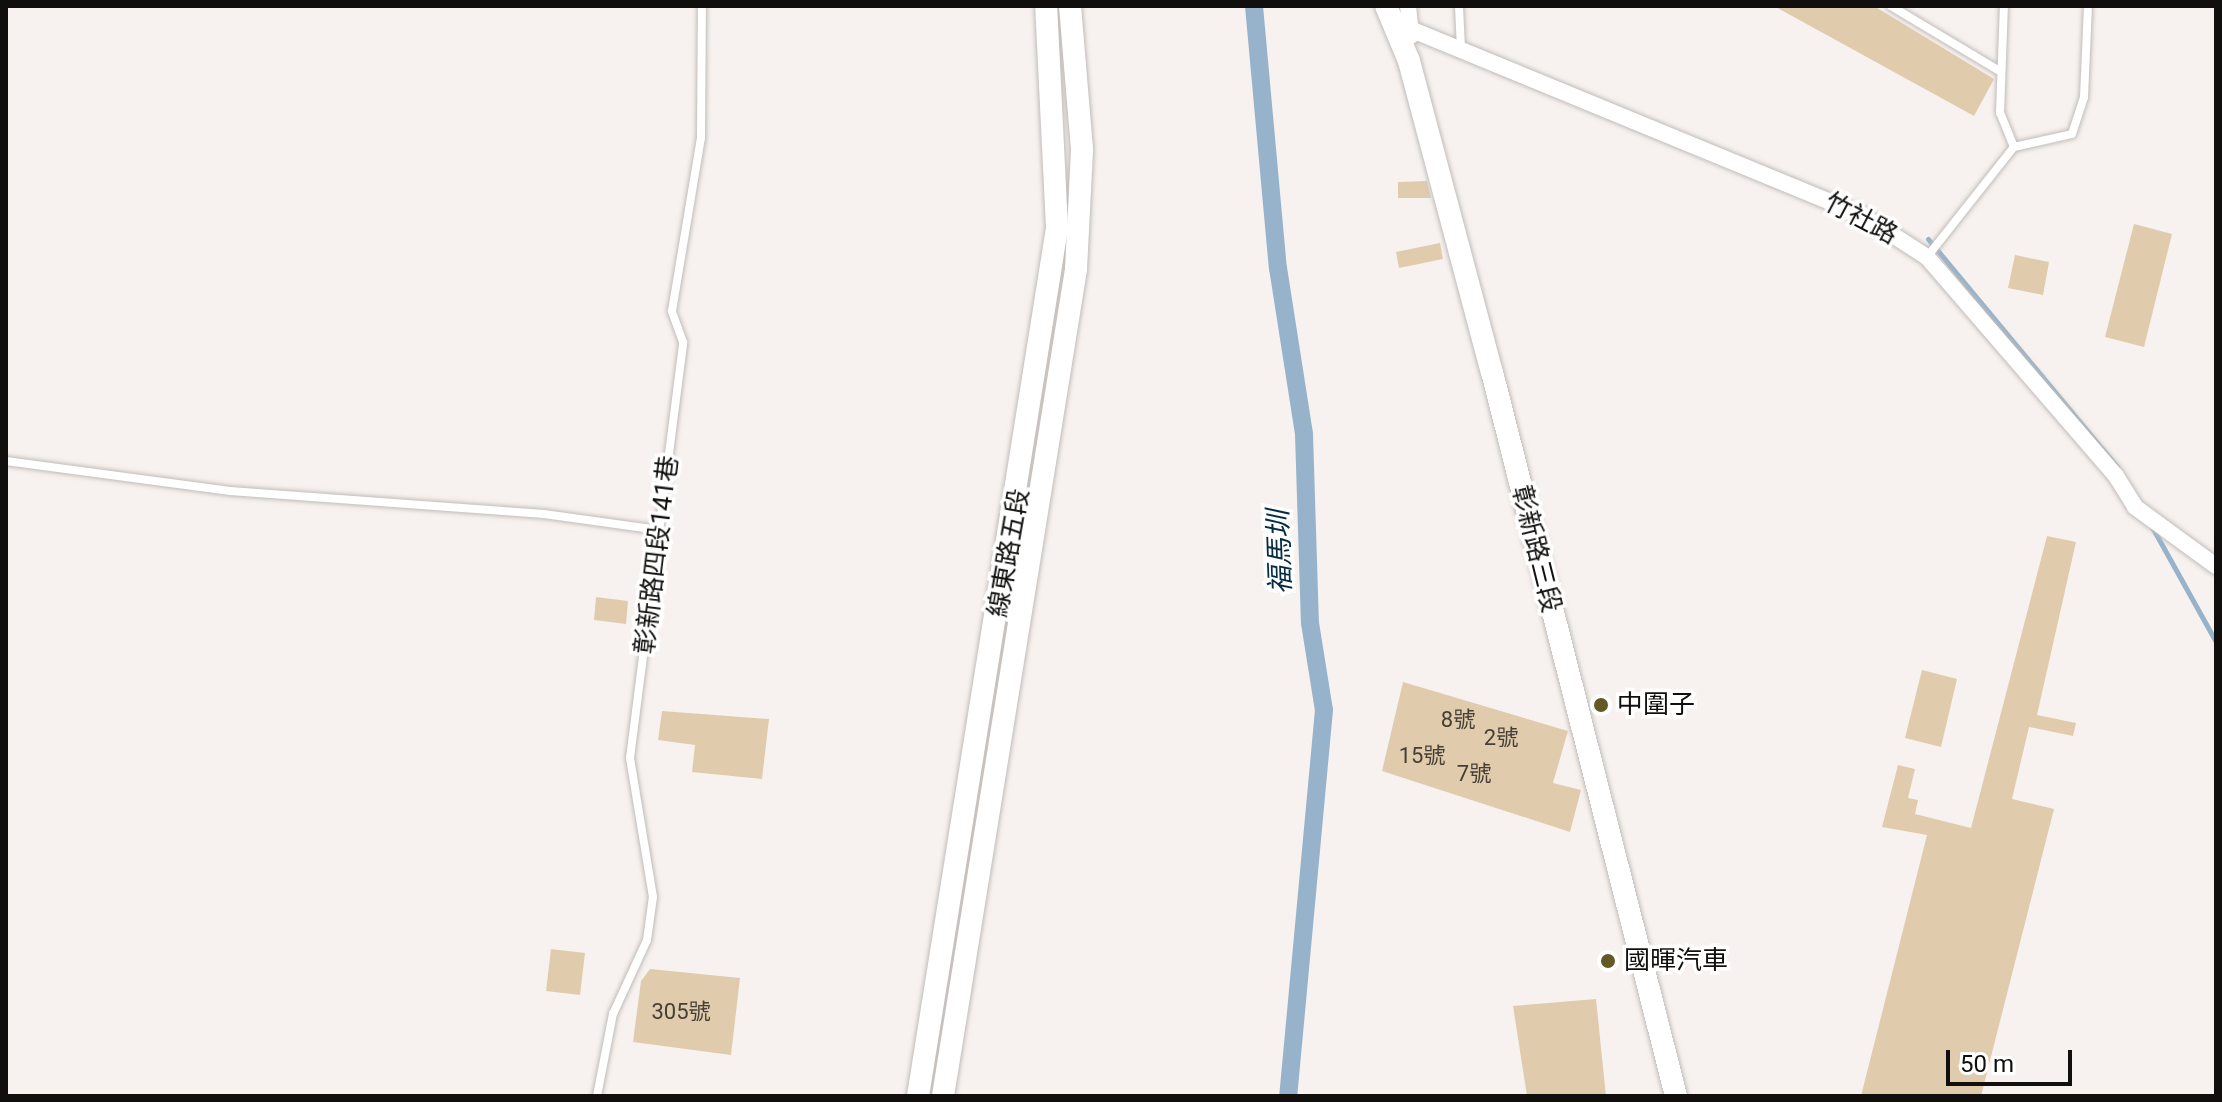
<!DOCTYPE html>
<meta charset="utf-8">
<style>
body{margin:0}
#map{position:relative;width:2222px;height:1102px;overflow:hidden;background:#f7f2ef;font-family:Roboto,"Noto Sans TC",sans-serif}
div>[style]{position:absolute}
.stream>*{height:5px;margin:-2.5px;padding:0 2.5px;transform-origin:2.5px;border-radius:2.5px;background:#96b3cb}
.canal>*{height:18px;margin:-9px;padding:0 9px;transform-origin:9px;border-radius:9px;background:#96b3cb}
.building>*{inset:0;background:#e0ccad}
.roads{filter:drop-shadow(0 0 2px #c1bcb9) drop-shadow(0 0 2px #c1bcb9)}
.lane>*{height:8px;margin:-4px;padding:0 4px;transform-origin:4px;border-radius:4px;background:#fff}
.street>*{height:16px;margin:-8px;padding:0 8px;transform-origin:8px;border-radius:8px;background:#fff}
.secondary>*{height:22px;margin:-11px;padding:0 11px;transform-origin:11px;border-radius:11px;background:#fff}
.dots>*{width:22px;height:22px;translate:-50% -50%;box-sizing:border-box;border:4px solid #fff;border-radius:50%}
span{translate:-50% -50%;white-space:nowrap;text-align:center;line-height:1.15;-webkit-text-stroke:7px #fff;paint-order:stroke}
.number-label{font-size:22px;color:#443e36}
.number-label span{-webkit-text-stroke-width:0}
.street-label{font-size:26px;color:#100f0e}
.poi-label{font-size:26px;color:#100f0e}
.left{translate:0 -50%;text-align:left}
.water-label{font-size:28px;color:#062c45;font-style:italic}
.frame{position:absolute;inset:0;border:8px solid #100f0e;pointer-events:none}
.scale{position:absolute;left:1946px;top:1050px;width:126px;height:36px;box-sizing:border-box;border:4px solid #100f0e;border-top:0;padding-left:10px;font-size:24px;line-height:28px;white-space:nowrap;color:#100f0e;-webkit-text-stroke:6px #fff;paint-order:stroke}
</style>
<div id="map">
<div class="stream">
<div style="left:1928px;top:239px;width:296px;rotate:50.3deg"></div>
<div style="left:2152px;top:527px;width:132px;rotate:60.9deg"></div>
</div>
<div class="canal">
<div style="left:1254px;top:6px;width:263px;rotate:84.8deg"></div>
<div style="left:1278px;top:268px;width:168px;rotate:81.1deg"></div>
<div style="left:1304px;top:434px;width:189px;rotate:88.2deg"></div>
<div style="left:1310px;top:623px;width:88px;rotate:80.9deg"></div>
<div style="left:1324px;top:710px;width:388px;rotate:95.3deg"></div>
</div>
<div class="building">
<div style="clip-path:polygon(1774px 6px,1874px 6px,1994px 79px,1974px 116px)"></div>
<div style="clip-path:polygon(1427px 181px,1431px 198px,1398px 198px,1398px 182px)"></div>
<div style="clip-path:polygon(2134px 224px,2172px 234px,2144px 347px,2105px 337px)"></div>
<div style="clip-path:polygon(1440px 243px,1443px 259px,1399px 268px,1396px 252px)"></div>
<div style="clip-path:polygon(2015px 255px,2049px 262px,2043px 295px,2008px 288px)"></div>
<div style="clip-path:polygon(2047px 536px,2076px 542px,2037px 715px,2076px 723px,2073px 736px,2029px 727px,2012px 799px,2054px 809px,1981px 1096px,1861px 1096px,1927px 835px,1882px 827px,1898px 765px,1915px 769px,1908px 798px,1918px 800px,1915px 814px,1971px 828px)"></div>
<div style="clip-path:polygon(596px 597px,628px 601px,626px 624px,594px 620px)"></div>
<div style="clip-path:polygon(1922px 670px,1957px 679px,1941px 747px,1905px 738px)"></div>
<div style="clip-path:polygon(1403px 682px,1568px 731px,1553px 783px,1581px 790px,1570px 832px,1382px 771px)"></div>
<div style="clip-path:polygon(662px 711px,769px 719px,762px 779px,692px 772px,695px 745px,658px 740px)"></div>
<div style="clip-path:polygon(551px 949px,585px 953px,580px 995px,546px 991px)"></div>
<div style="clip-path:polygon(650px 969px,740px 978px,731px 1055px,633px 1042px,641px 981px)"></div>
<div style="clip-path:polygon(1596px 999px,1606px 1096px,1527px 1096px,1513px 1006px)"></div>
</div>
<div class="roads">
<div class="lane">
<div style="left:1459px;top:6px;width:43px;rotate:87.3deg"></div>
<div style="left:1891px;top:6px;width:125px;rotate:30.9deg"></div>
<div style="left:2014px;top:147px;width:59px;rotate:-12.6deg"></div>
<div style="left:2072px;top:134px;width:39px;rotate:-72deg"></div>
<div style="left:2084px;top:97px;width:91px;rotate:-87.5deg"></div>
<div style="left:1927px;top:257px;width:140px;rotate:-51.7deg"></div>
<div style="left:2014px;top:147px;width:37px;rotate:-112deg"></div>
<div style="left:2000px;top:113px;width:107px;rotate:-87.9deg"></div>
<div style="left:6px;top:461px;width:226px;rotate:7.6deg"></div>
<div style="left:230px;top:491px;width:315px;rotate:4.2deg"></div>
<div style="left:544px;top:514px;width:116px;rotate:7.9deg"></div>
<div style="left:597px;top:1096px;width:84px;rotate:-79deg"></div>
<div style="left:613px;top:1014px;width:81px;rotate:-65.3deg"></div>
<div style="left:647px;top:940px;width:43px;rotate:-82.1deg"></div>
<div style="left:653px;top:897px;width:141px;rotate:-99.4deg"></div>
<div style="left:630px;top:758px;width:419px;rotate:-82.7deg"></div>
<div style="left:683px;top:342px;width:33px;rotate:-110deg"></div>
<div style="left:672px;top:311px;width:175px;rotate:-80.5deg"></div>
<div style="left:701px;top:138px;width:132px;rotate:-89.6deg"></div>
</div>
<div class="street">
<div style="left:1408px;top:6px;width:30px;rotate:84deg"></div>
<div style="left:1398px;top:24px;width:502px;rotate:22.37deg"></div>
<div style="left:1862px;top:215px;width:77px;rotate:32.9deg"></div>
<div style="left:1927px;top:257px;width:289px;rotate:49.2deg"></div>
<div style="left:2116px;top:476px;width:36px;rotate:58deg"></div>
<div style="left:2135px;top:507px;width:100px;rotate:36.1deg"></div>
</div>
<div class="secondary">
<div style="left:1386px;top:6px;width:60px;rotate:67.3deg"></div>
<div style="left:1409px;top:61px;width:322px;rotate:75.1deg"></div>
<div style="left:1492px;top:372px;width:747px;rotate:75.74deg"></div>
<div style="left:918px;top:1096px;width:879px;rotate:-80.9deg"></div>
<div style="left:1057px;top:228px;width:222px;rotate:-92.8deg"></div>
<div style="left:943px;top:1096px;width:838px;rotate:-80.86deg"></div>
<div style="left:1076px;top:269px;width:120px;rotate:-87.1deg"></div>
<div style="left:1082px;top:149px;width:144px;rotate:-94.8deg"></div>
</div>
</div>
<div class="dots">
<div style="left:1601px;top:705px;background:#645824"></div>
<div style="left:1608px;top:961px;background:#645824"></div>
</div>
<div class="number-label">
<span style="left:1458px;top:720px">8號</span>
<span style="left:1501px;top:738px">2號</span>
<span style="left:1422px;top:756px">15號</span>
<span style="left:1474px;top:774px">7號</span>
<span style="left:681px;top:1012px">305號</span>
</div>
<div class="street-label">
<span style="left:1861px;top:219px;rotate:28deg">竹社路</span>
<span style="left:1536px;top:549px;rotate:76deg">彰新路三段</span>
<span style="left:1009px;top:553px;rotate:-80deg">線東路五段</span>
<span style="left:657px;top:555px;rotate:-83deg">彰新路四段141巷</span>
</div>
<div class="poi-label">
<span class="left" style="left:1617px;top:705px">中圍子</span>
<span class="left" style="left:1624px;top:961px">國暉汽車</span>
</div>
<div class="water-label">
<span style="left:1280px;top:552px;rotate:-92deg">福馬圳</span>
</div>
<div class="frame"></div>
<div class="scale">50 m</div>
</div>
